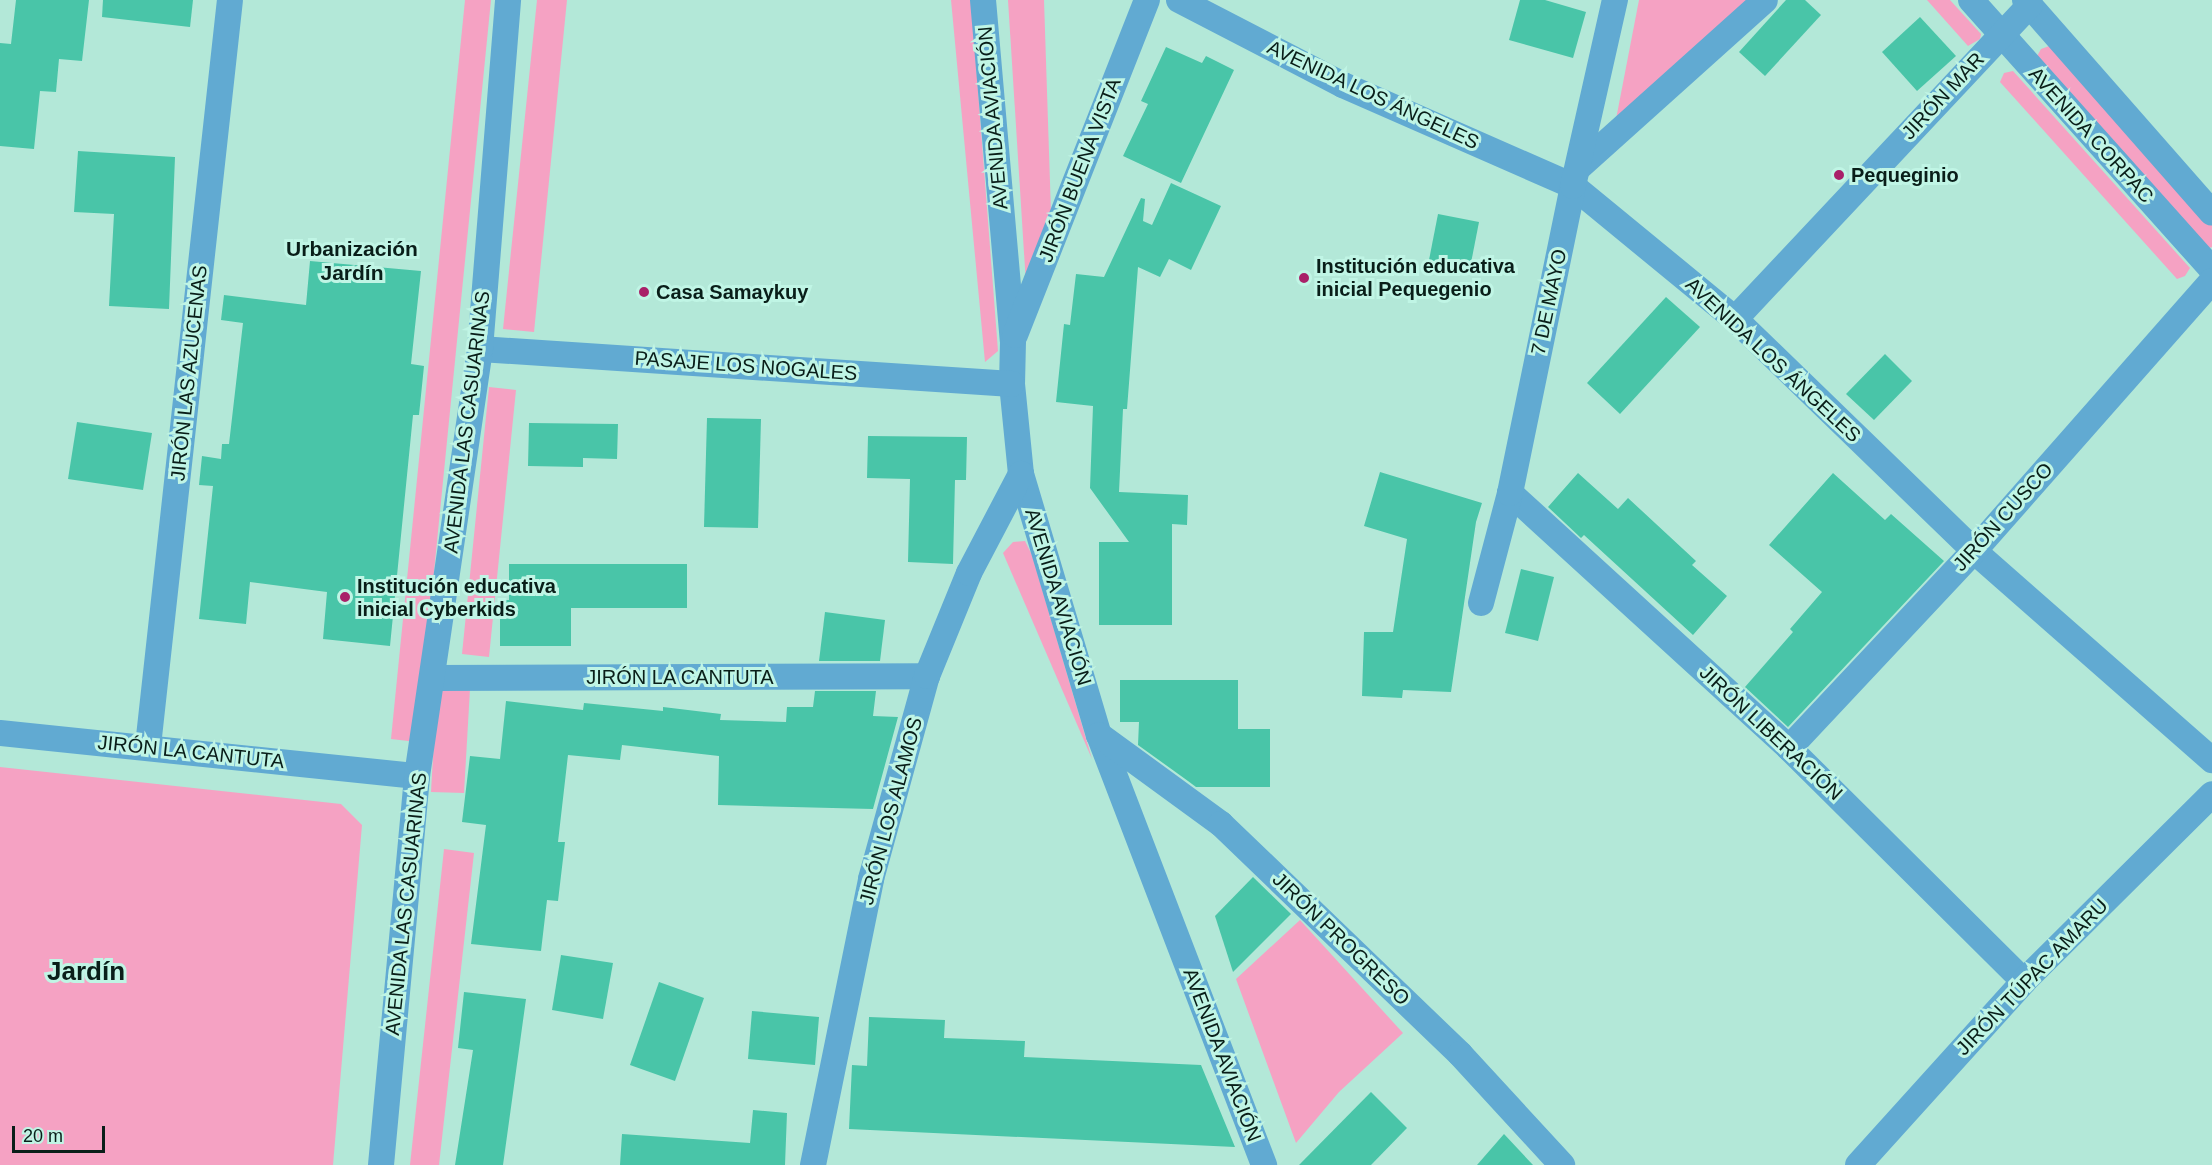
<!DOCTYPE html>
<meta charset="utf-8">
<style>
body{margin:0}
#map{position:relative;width:2212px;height:1165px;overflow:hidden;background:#b3e8d8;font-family:Arial,sans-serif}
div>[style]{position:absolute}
.green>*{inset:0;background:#f5a2c3}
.building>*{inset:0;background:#49c5a8}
.minor>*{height:26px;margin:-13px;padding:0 13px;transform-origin:13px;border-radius:13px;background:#61aad2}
.dots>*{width:16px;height:16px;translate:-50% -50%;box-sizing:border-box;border:3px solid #c0f5e5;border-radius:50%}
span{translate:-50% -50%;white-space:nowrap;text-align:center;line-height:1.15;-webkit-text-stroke:6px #c0f5e5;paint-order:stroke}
.street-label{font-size:20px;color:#091e19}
.poi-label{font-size:20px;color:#091e19;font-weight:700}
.left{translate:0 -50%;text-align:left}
.neighbourhood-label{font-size:21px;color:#091e19;font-weight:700}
.district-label{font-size:26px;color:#091e19;font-weight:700}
.scale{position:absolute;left:12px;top:1126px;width:93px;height:27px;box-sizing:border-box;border:3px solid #091e19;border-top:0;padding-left:8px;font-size:18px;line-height:21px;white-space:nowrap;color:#091e19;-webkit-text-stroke:4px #c0f5e5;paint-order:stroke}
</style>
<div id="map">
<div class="green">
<div style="clip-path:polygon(465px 0,491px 0,417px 742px,391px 739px)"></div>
<div style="clip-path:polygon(537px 0,567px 0,534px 332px,503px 329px)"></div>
<div style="clip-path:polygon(951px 0,971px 0,998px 351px,985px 362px)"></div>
<div style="clip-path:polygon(1008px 0,1044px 0,1051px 213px,1026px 284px)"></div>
<div style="clip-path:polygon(1639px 0,1754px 0,1612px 140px)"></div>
<div style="clip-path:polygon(1927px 0,1950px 0,1981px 34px,1980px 39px,1968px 46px)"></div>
<div style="clip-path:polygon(2052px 45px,2212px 224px,2212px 247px,2204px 250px,2035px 60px,2041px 49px)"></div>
<div style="clip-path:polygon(2013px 71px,2190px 268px,2185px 276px,2177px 279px,2000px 82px,2004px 73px)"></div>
<div style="clip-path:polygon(489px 387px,516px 390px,489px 657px,462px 654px)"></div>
<div style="clip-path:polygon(1025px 541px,1032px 555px,1092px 759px,1003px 553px,1013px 542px)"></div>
<div style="clip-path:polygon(437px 687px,470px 689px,464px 793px,431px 792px)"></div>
<div style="clip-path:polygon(0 767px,341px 804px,362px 825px,333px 1165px,0 1165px)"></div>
<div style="clip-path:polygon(444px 849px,474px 853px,439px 1165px,410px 1165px)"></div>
<div style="clip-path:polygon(1300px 920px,1403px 1033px,1339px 1092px,1296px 1143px,1236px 979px)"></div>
</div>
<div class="building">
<div style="clip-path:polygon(16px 0,89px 0,82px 61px,59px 59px,56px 92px,40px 91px,34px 149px,0 146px,0 43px,11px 44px)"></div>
<div style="clip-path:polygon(103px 0,193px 0,190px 27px,102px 17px)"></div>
<div style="clip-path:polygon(1520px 0,1545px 0,1586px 12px,1573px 58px,1509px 40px)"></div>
<div style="clip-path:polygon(1786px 0,1805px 0,1821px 15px,1765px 76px,1739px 52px)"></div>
<div style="clip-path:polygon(1920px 17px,1956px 56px,1917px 91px,1882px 52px)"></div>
<div style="clip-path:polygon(1166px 47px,1202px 63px,1206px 56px,1234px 70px,1181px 183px,1123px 156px,1148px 104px,1141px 101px)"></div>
<div style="clip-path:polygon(78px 151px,175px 157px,169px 309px,109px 306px,114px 214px,74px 212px)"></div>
<div style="clip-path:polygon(1171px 183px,1221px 206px,1191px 270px,1169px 259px,1160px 277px,1138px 267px,1127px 409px,1123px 409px,1119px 492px,1188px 495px,1187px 525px,1172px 524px,1172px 625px,1099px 625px,1099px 542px,1129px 542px,1090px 488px,1093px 406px,1056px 402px,1064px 324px,1070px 325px,1076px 274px,1104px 277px,1141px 198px,1145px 199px,1143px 221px,1152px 225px)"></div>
<div style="clip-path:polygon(1438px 214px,1479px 222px,1470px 268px,1429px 260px)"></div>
<div style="clip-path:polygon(310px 261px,421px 271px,411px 364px,424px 366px,419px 415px,413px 415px,390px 646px,323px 639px,327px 592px,250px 582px,246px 624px,199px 619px,213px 486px,199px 485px,202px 456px,221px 459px,222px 444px,229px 444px,243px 323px,221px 320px,224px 295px,306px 305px)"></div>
<div style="clip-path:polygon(1666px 297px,1700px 327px,1620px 414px,1587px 383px)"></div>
<div style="clip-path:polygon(1885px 354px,1912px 381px,1874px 420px,1846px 394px)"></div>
<div style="clip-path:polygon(707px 418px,761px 419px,758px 528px,704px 527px)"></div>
<div style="clip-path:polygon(77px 422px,152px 433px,143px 490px,68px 479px)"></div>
<div style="clip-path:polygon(529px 423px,618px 424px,617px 459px,583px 458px,583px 467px,528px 466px)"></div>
<div style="clip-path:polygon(868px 436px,967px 437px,966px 480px,955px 480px,953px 564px,908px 562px,910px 479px,867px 478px)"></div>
<div style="clip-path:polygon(1380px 472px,1482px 503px,1476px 522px,1451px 692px,1403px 690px,1402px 698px,1362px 696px,1364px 632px,1393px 632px,1407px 539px,1364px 526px)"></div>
<div style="clip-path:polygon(1578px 473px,1618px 509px,1628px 498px,1696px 561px,1692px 565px,1727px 596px,1693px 635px,1584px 535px,1581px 538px,1548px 507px)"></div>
<div style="clip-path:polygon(1833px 473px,1885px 520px,1891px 514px,1944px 561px,1788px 727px,1745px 687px,1793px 632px,1790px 629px,1822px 592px,1769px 545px)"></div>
<div style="clip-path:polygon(509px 564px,687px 564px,687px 608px,571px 608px,571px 646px,500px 646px,500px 600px,509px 600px)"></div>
<div style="clip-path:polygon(1521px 569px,1554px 577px,1538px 641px,1505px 633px)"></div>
<div style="clip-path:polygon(825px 612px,885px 620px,880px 661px,819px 661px)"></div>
<div style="clip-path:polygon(1120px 680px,1238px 680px,1238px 729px,1270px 729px,1270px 787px,1196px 787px,1188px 781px,1138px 745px,1139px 722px,1120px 722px)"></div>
<div style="clip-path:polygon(815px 691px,876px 691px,873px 716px,898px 717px,873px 809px,718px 805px,719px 756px,622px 745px,620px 760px,568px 755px,558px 842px,565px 842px,558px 901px,547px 900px,541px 951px,471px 944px,486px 825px,462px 822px,470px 756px,500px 759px,506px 701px,583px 710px,584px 703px,663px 711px,663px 707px,721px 714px,720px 720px,786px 722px,787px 707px,813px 707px)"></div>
<div style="clip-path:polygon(1253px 877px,1291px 914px,1233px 972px,1215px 916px)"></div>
<div style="clip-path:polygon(561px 955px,613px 963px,603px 1019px,552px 1010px)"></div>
<div style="clip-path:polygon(659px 982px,704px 998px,675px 1081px,630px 1065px)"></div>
<div style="clip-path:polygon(464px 992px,526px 999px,503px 1165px,455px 1165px,473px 1050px,458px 1048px)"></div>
<div style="clip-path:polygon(752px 1011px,819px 1017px,815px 1065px,748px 1059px)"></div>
<div style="clip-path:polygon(869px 1017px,945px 1020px,944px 1038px,1025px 1041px,1024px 1057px,1201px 1065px,1235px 1147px,849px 1129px,852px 1065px,867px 1066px)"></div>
<div style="clip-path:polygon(1371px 1092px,1407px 1128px,1371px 1165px,1299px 1165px)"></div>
<div style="clip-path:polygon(753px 1110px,787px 1113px,785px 1165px,620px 1165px,622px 1134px,750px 1143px)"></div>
<div style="clip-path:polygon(1504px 1134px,1533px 1165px,1477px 1165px)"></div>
</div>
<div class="minor">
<div style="left:983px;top:0;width:342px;rotate:85deg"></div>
<div style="left:1013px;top:341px;width:43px;rotate:91.3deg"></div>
<div style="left:1012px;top:384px;width:90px;rotate:84.3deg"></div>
<div style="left:1021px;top:474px;width:272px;rotate:73.4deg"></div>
<div style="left:1099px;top:735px;width:461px;rotate:69deg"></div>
<div style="left:1179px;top:0;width:185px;rotate:27.4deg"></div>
<div style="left:1343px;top:85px;width:251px;rotate:23.7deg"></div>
<div style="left:1573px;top:186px;width:210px;rotate:39.4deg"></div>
<div style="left:1735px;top:319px;width:333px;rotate:44.1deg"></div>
<div style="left:1974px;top:551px;width:317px;rotate:41.3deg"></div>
<div style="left:1971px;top:0;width:362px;rotate:48.2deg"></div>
<div style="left:2025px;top:0;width:283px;rotate:48.7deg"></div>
<div style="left:1578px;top:168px;width:251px;rotate:-41.9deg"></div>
<div style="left:1735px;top:319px;width:431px;rotate:-46.8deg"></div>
<div style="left:1015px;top:335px;width:360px;rotate:-68.5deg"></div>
<div style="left:480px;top:349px;width:533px;rotate:3.76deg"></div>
<div style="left:1510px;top:493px;width:378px;rotate:42.4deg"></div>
<div style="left:1789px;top:748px;width:331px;rotate:44.8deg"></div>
<div style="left:1481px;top:603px;width:114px;rotate:-75.2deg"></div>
<div style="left:1510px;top:493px;width:313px;rotate:-78.4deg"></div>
<div style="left:1573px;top:186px;width:191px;rotate:-77.3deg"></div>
<div style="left:433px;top:678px;width:494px;rotate:-0.2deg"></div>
<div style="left:0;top:733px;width:419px;rotate:5.9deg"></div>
<div style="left:1099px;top:735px;width:151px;rotate:36.1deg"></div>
<div style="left:1221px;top:824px;width:332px;rotate:43.9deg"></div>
<div style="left:1460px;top:1054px;width:151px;rotate:47.4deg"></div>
<div style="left:148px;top:746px;width:750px;rotate:-83.73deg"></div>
<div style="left:1789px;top:748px;width:270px;rotate:-46.8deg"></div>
<div style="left:1974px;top:551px;width:360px;rotate:-48.6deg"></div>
<div style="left:381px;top:1165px;width:391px;rotate:-84.7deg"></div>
<div style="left:417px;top:776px;width:432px;rotate:-81.6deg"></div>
<div style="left:480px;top:349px;width:350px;rotate:-85.4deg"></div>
<div style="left:813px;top:1165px;width:292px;rotate:-78.5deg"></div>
<div style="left:871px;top:879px;width:211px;rotate:-74.6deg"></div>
<div style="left:927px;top:676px;width:111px;rotate:-67.8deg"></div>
<div style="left:969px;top:573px;width:112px;rotate:-62.3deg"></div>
<div style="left:1858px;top:1165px;width:248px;rotate:-47.9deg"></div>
<div style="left:2024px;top:981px;width:265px;rotate:-44.8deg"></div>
</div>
<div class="dots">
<div style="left:1839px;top:175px;background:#a92169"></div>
<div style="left:1304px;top:278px;background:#a92169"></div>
<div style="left:644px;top:292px;background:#a92169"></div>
<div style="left:345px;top:597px;background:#a92169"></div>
</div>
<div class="street-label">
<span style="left:1373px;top:95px;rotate:25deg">AVENIDA LOS ÁNGELES</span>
<span style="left:1943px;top:96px;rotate:-47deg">JIRÓN MAR</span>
<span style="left:993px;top:118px;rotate:-95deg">AVENIDA AVIACIÓN</span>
<span style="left:2091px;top:135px;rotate:48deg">AVENIDA CORPAC</span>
<span style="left:1080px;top:170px;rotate:-69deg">JIRÓN BUENA VISTA</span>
<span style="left:1549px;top:302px;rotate:-78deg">7 DE MAYO</span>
<span style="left:1773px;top:360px;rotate:43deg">AVENIDA LOS ÁNGELES</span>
<span style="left:746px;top:366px;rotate:4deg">PASAJE LOS NOGALES</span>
<span style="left:189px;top:373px;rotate:-84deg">JIRÓN LAS AZUCENAS</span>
<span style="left:467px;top:422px;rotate:-83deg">AVENIDA LAS CASUARINAS</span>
<span style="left:2003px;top:517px;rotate:-48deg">JIRÓN CUSCO</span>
<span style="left:1058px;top:597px;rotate:73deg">AVENIDA AVIACIÓN</span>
<span style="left:680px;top:677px">JIRÓN LA CANTUTA</span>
<span style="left:1771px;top:733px;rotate:43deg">JIRÓN LIBERACIÓN</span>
<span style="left:191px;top:752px;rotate:6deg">JIRÓN LA CANTUTA</span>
<span style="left:891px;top:811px;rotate:-75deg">JIRÓN LOS ALAMOS</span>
<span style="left:406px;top:904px;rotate:-84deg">AVENIDA LAS CASUARINAS</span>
<span style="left:1341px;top:939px;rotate:44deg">JIRÓN PROGRESO</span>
<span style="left:2032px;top:977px;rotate:-46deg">JIRÓN TÚPAC AMARU</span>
<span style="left:1222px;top:1055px;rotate:69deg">AVENIDA AVIACIÓN</span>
</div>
<div class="poi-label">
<span class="left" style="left:1851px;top:175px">Pequeginio</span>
<span class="left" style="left:1316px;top:278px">Institución educativa<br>inicial Pequegenio</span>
<span class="left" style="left:656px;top:292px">Casa Samaykuy</span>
<span class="left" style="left:357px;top:598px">Institución educativa<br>inicial Cyberkids</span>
</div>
<div class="neighbourhood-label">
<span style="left:352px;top:261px">Urbanización<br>Jardín</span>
</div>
<div class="district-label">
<span style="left:86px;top:972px">Jardín</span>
</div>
<div class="scale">20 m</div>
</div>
